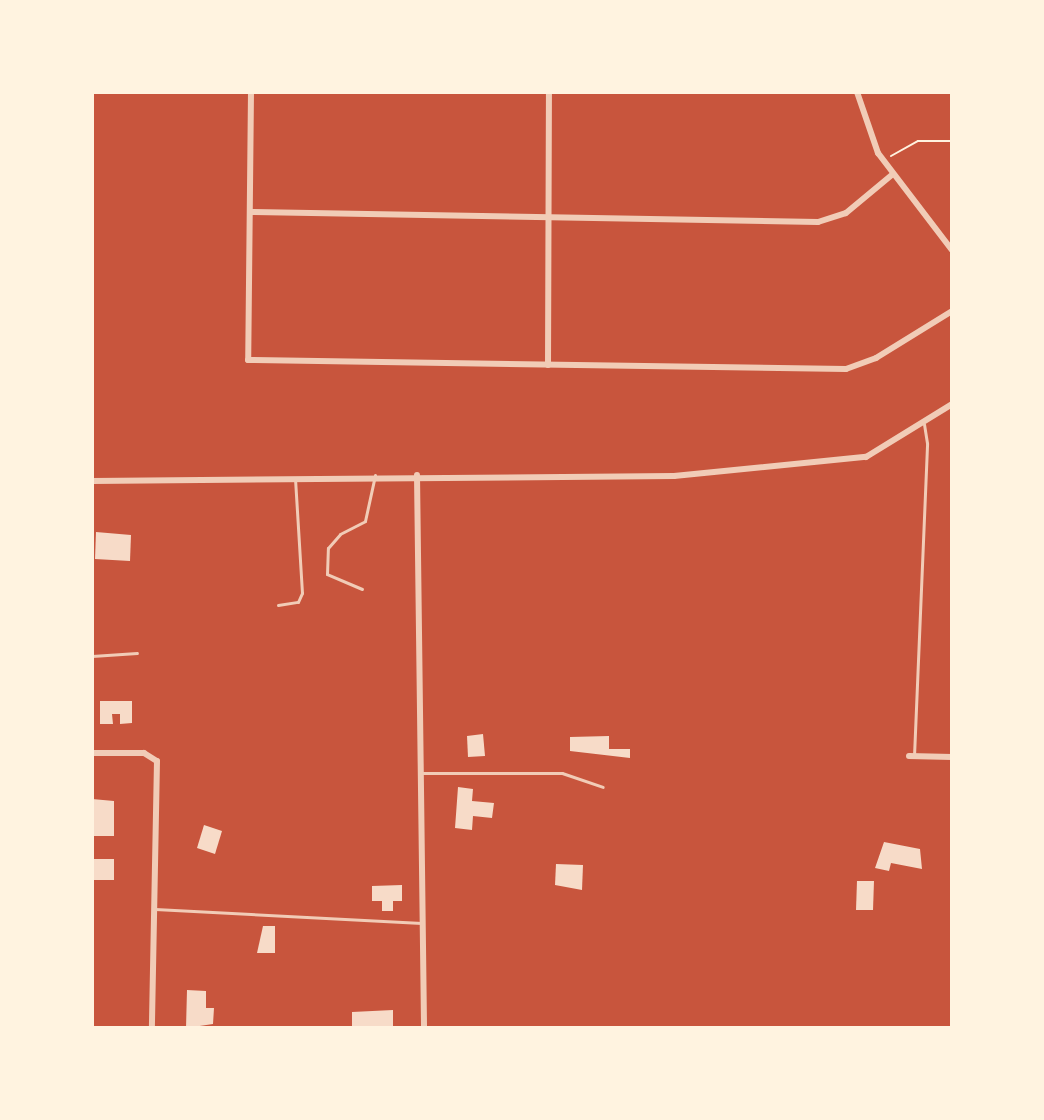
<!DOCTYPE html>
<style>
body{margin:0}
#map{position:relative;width:1044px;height:1120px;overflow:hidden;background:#c8553d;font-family:Quicksand,sans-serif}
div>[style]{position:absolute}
.building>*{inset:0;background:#f7dbc8}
.path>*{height:2px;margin:-1px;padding:0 1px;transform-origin:1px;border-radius:1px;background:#fff3e0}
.service>*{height:3px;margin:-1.5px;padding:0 1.5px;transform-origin:1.5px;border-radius:1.5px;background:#f1ccb7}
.minor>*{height:6px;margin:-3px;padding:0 3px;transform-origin:3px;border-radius:3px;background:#f1ccb7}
span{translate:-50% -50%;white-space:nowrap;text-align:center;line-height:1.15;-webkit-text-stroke:8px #fff3e0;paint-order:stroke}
.frame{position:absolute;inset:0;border:94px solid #fff3e0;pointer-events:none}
</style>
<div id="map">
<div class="building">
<div style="clip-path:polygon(96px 532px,131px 535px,130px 561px,95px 559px)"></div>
<div style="clip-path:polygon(100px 701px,132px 701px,132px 723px,120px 724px,120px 714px,112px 714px,113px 724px,100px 724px)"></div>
<div style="clip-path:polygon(483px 734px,485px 756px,468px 757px,467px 736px)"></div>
<div style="clip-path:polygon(609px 736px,609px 749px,630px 749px,630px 758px,570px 751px,570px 737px)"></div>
<div style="clip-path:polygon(458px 787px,473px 789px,472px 801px,494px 803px,492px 818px,473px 816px,472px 830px,455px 828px)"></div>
<div style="clip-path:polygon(92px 799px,114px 801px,114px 836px,92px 836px)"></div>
<div style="clip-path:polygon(204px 825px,222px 831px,215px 854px,197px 848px)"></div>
<div style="clip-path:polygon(884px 842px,920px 849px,922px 869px,891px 863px,889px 871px,875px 868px)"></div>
<div style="clip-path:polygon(92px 859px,114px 859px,114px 880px,92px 880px)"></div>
<div style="clip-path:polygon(556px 864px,583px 865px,582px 890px,555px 885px)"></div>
<div style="clip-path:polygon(857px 881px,874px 881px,873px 910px,856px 910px)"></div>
<div style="clip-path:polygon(402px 885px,402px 901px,393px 901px,393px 911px,382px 911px,382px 901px,372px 901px,372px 886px)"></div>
<div style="clip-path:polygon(263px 926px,275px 926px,275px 953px,257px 953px)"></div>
<div style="clip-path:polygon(187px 990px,206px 991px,206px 1008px,214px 1008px,213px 1024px,186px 1028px)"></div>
<div style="clip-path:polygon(393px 1010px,393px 1027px,352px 1028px,352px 1012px)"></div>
</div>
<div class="path">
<div style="left:891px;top:156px;width:31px;rotate:-29deg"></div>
<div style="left:918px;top:141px;width:34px"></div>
</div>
<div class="service">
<div style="left:362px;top:589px;width:38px;rotate:-157deg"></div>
<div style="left:327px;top:574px;width:26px;rotate:-88deg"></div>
<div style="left:328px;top:548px;width:18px;rotate:-49deg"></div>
<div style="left:340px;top:534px;width:28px;rotate:-27deg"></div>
<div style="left:365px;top:521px;width:47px;rotate:-77.7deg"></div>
<div style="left:278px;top:605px;width:20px;rotate:-9deg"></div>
<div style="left:298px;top:602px;width:10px;rotate:-66deg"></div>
<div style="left:302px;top:593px;width:114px;rotate:-93.5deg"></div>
<div style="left:92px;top:656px;width:45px;rotate:-3.8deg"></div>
<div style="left:914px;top:756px;width:313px;rotate:-87.6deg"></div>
<div style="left:927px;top:443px;width:19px;rotate:-99deg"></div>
<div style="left:421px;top:773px;width:141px"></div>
<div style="left:562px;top:773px;width:43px;rotate:18.9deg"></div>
<div style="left:155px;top:909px;width:267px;rotate:3deg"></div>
</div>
<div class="minor">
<div style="left:251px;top:92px;width:268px;rotate:90.6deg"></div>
<div style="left:248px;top:360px;width:598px;rotate:0.86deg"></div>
<div style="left:846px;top:369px;width:32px;rotate:-20deg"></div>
<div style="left:876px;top:358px;width:89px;rotate:-31.7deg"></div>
<div style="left:857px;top:92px;width:65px;rotate:71deg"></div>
<div style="left:878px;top:153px;width:122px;rotate:52.7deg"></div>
<div style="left:250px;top:212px;width:568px;rotate:1.01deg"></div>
<div style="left:818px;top:222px;width:29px;rotate:-18deg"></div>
<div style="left:846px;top:213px;width:61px;rotate:-39.7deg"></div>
<div style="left:548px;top:365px;width:273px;rotate:-89.8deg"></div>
<div style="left:417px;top:475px;width:553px;rotate:89.27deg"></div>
<div style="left:92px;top:481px;width:582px;rotate:-0.49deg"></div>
<div style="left:674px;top:476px;width:193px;rotate:-5.7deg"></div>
<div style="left:866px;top:457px;width:101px;rotate:-31.6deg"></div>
<div style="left:92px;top:753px;width:52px"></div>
<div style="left:144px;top:753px;width:15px;rotate:32deg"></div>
<div style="left:157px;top:761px;width:267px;rotate:91.1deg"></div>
<div style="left:909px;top:756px;width:43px;rotate:1.3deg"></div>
</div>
<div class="frame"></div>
</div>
